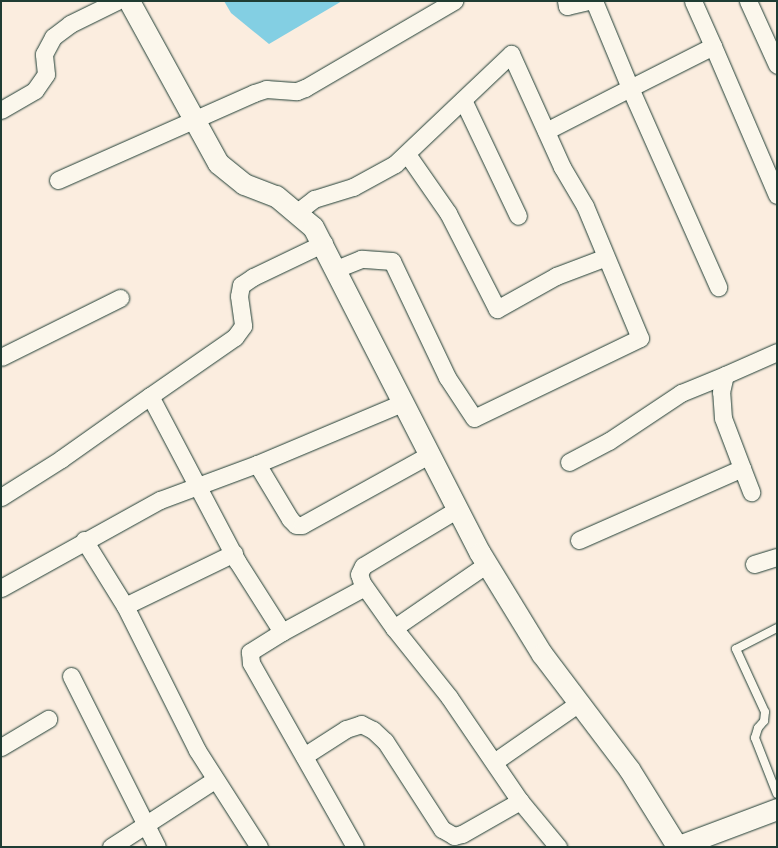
<!DOCTYPE html>
<style>
body{margin:0}
#map{position:relative;width:778px;height:848px;overflow:hidden;background:#fbeddf;font-family:Delius,sans-serif}
div>[style]{position:absolute}
.water>*{inset:0;background:#83cfe3}
.roads{filter:drop-shadow(0 0 1px #1f3d34) drop-shadow(0 0 1px #1f3d34)}
.service>*{height:8px;margin:-4px;padding:0 4px;transform-origin:4px;border-radius:4px;background:#fbf7ec}
.minor>*{height:17px;margin:-8.5px;padding:0 8.5px;transform-origin:8.5px;border-radius:8.5px;background:#fbf7ec}
.tertiary>*{height:21px;margin:-10.5px;padding:0 10.5px;transform-origin:10.5px;border-radius:10.5px;background:#fbf7ec}
span{translate:-50% -50%;white-space:nowrap;text-align:center;line-height:1.15;-webkit-text-stroke:3px #fbf7ec;paint-order:stroke}
.frame{position:absolute;inset:0;border:2px solid #1f3d34;pointer-events:none}
</style>
<div id="map">
<div class="water">
<div style="clip-path:polygon(224px 1px,342px 1px,269px 44px,231px 13px)"></div>
</div>
<div class="roads">
<div class="service">
<div style="left:777px;top:628px;width:46px;rotate:152.9deg"></div>
<div style="left:736px;top:649px;width:69px;rotate:65.3deg"></div>
<div style="left:765px;top:712px;width:9px;rotate:96deg"></div>
<div style="left:764px;top:721px;width:9px;rotate:131deg"></div>
<div style="left:758px;top:728px;width:10px;rotate:107deg"></div>
<div style="left:755px;top:738px;width:60px;rotate:68.6deg"></div>
</div>
<div class="minor">
<div style="left:566px;top:1px;width:5px;rotate:79deg"></div>
<div style="left:567px;top:6px;width:22px;rotate:-13deg"></div>
<div style="left:594px;top:1px;width:94px;rotate:67.5deg"></div>
<div style="left:630px;top:88px;width:93px;rotate:-26.8deg"></div>
<div style="left:713px;top:46px;width:49px;rotate:-114deg"></div>
<div style="left:748px;top:1px;width:70px;rotate:65.6deg"></div>
<div style="left:713px;top:46px;width:162px;rotate:66.8deg"></div>
<div style="left:463px;top:100px;width:128px;rotate:64.6deg"></div>
<div style="left:1px;top:110px;width:39px;rotate:-30deg"></div>
<div style="left:35px;top:90px;width:19px;rotate:-55deg"></div>
<div style="left:46px;top:74px;width:20px;rotate:-96deg"></div>
<div style="left:44px;top:54px;width:19px;rotate:-62deg"></div>
<div style="left:53px;top:37px;width:21px;rotate:-37deg"></div>
<div style="left:70px;top:24px;width:52px;rotate:-26.1deg"></div>
<div style="left:546px;top:131px;width:94px;rotate:-27.1deg"></div>
<div style="left:630px;top:88px;width:218px;rotate:66.1deg"></div>
<div style="left:407px;top:154px;width:72px;rotate:55.2deg"></div>
<div style="left:448px;top:213px;width:108px;rotate:63deg"></div>
<div style="left:497px;top:309px;width:68px;rotate:-29.2deg"></div>
<div style="left:556px;top:276px;width:53px;rotate:-20.8deg"></div>
<div style="left:58px;top:180px;width:214px;rotate:-23.9deg"></div>
<div style="left:254px;top:93px;width:13px;rotate:-18deg"></div>
<div style="left:266px;top:89px;width:31px;rotate:4deg"></div>
<div style="left:297px;top:91px;width:9px;rotate:-21deg"></div>
<div style="left:305px;top:88px;width:173px;rotate:-30.3deg"></div>
<div style="left:296px;top:213px;width:23px;rotate:-38deg"></div>
<div style="left:314px;top:199px;width:41px;rotate:-17.1deg"></div>
<div style="left:353px;top:187px;width:48px;rotate:-28.7deg"></div>
<div style="left:395px;top:164px;width:160px;rotate:-43.5deg"></div>
<div style="left:511px;top:54px;width:124px;rotate:65.7deg"></div>
<div style="left:562px;top:167px;width:45px;rotate:59.5deg"></div>
<div style="left:585px;top:206px;width:143px;rotate:67.4deg"></div>
<div style="left:640px;top:338px;width:184px;rotate:154.3deg"></div>
<div style="left:474px;top:418px;width:49px;rotate:-123.4deg"></div>
<div style="left:447px;top:377px;width:128px;rotate:-115.4deg"></div>
<div style="left:392px;top:261px;width:31px;rotate:-176deg"></div>
<div style="left:361px;top:259px;width:27px;rotate:158deg"></div>
<div style="left:324px;top:243px;width:79px;rotate:154.4deg"></div>
<div style="left:253px;top:277px;width:14px;rotate:146deg"></div>
<div style="left:241px;top:285px;width:11px;rotate:100deg"></div>
<div style="left:239px;top:296px;width:30px;rotate:82deg"></div>
<div style="left:243px;top:326px;width:14px;rotate:126deg"></div>
<div style="left:235px;top:337px;width:103px;rotate:145.2deg"></div>
<div style="left:150px;top:396px;width:187px;rotate:62.2deg"></div>
<div style="left:237px;top:561px;width:84px;rotate:57.6deg"></div>
<div style="left:282px;top:632px;width:38px;rotate:148deg"></div>
<div style="left:250px;top:652px;width:11px;rotate:85deg"></div>
<div style="left:251px;top:663px;width:211px;rotate:60.5deg"></div>
<div style="left:1px;top:357px;width:133px;rotate:-26.4deg"></div>
<div style="left:569px;top:462px;width:45px;rotate:-27.7deg"></div>
<div style="left:609px;top:441px;width:87px;rotate:-33.7deg"></div>
<div style="left:681px;top:393px;width:48px;rotate:-22.2deg"></div>
<div style="left:257px;top:464px;width:64px;rotate:59deg"></div>
<div style="left:290px;top:519px;width:8px;rotate:45deg"></div>
<div style="left:296px;top:525px;width:6px"></div>
<div style="left:302px;top:525px;width:145px;rotate:-28.9deg"></div>
<div style="left:742px;top:468px;width:26px;rotate:69deg"></div>
<div style="left:1px;top:497px;width:71px;rotate:-32.3deg"></div>
<div style="left:61px;top:459px;width:109px;rotate:-35.3deg"></div>
<div style="left:84px;top:540px;width:78px;rotate:58.2deg"></div>
<div style="left:579px;top:540px;width:178px;rotate:-23.8deg"></div>
<div style="left:742px;top:468px;width:53px;rotate:-110.8deg"></div>
<div style="left:723px;top:418px;width:26px;rotate:-94deg"></div>
<div style="left:721px;top:392px;width:17px;rotate:-77deg"></div>
<div style="left:725px;top:375px;width:57px;rotate:-23.9deg"></div>
<div style="left:234px;top:553px;width:121px;rotate:154.1deg"></div>
<div style="left:125px;top:606px;width:161px;rotate:63.4deg"></div>
<div style="left:197px;top:750px;width:115px;rotate:57.4deg"></div>
<div style="left:487px;top:564px;width:113px;rotate:145.5deg"></div>
<div style="left:394px;top:628px;width:88px;rotate:51.4deg"></div>
<div style="left:449px;top:697px;width:126px;rotate:55.7deg"></div>
<div style="left:520px;top:801px;width:60px;rotate:50.4deg"></div>
<div style="left:754px;top:564px;width:24px;rotate:-17deg"></div>
<div style="left:1px;top:588px;width:182px;rotate:-29deg"></div>
<div style="left:160px;top:500px;width:103px;rotate:-20.4deg"></div>
<div style="left:257px;top:464px;width:157px;rotate:-22.8deg"></div>
<div style="left:394px;top:628px;width:55px;rotate:-125.4deg"></div>
<div style="left:362px;top:583px;width:9px;rotate:-108deg"></div>
<div style="left:359px;top:574px;width:9px;rotate:-63deg"></div>
<div style="left:363px;top:566px;width:111px;rotate:-31deg"></div>
<div style="left:282px;top:632px;width:94px;rotate:-28.5deg"></div>
<div style="left:71px;top:676px;width:191px;rotate:63.3deg"></div>
<div style="left:1px;top:747px;width:55px;rotate:-30.8deg"></div>
<div style="left:304px;top:756px;width:50px;rotate:-32.7deg"></div>
<div style="left:346px;top:729px;width:16px;rotate:-18deg"></div>
<div style="left:361px;top:724px;width:13px;rotate:27deg"></div>
<div style="left:373px;top:730px;width:16px;rotate:43deg"></div>
<div style="left:385px;top:741px;width:105px;rotate:57.1deg"></div>
<div style="left:442px;top:829px;width:14px;rotate:30deg"></div>
<div style="left:454px;top:836px;width:8px;rotate:-14deg"></div>
<div style="left:462px;top:834px;width:67px;rotate:-29.6deg"></div>
<div style="left:494px;top:762px;width:103px;rotate:-34.8deg"></div>
<div style="left:111px;top:847px;width:123px;rotate:-33deg"></div>
</div>
<div class="tertiary">
<div style="left:129px;top:1px;width:185px;rotate:61.2deg"></div>
<div style="left:218px;top:163px;width:33px;rotate:39deg"></div>
<div style="left:244px;top:184px;width:34px;rotate:21deg"></div>
<div style="left:276px;top:196px;width:48px;rotate:40deg"></div>
<div style="left:313px;top:227px;width:366px;rotate:62.9deg"></div>
<div style="left:480px;top:553px;width:119px;rotate:58.5deg"></div>
<div style="left:542px;top:654px;width:144px;rotate:52.9deg"></div>
<div style="left:629px;top:769px;width:91px;rotate:58.1deg"></div>
<div style="left:676px;top:847px;width:108px;rotate:-20.6deg"></div>
</div>
</div>
<div class="frame"></div>
</div>
